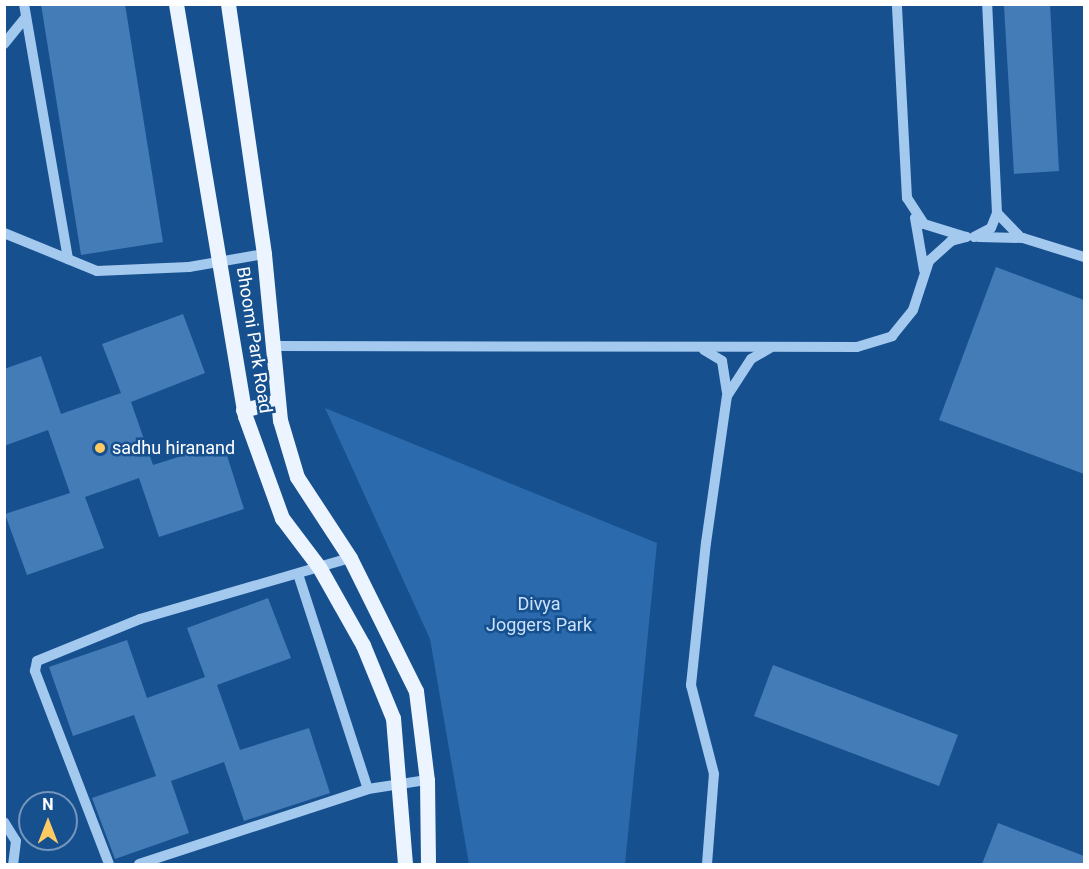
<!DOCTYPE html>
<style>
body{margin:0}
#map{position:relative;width:1089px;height:869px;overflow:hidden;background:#17508f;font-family:Roboto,sans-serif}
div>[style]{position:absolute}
.green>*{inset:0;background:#2a6aad}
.building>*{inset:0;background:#447cb8}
.minor>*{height:10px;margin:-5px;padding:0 5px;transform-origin:5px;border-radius:5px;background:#a3c9ef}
.major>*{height:15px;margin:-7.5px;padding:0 7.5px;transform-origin:7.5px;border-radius:7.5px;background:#ecf4ff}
.dots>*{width:16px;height:16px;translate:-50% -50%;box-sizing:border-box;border:3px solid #17508f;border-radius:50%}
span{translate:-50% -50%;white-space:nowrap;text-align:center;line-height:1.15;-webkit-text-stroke:5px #17508f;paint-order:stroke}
.street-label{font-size:18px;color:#fff}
.poi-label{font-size:18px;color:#fff}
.left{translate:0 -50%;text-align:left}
.park-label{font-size:18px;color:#cae2fb}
.frame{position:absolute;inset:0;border:6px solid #fff;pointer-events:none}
.north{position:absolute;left:18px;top:791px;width:60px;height:60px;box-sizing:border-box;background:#17508f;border:2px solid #7496bc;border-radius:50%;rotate:0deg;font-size:16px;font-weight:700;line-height:24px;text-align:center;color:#fff}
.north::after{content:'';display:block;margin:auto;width:21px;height:27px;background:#ffcb62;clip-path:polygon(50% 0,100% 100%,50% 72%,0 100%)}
</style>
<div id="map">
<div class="green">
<div style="clip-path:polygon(325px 408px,657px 543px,625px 864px,469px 864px,430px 639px)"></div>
</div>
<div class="building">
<div style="clip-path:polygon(41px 4px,125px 4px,163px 242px,81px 255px)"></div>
<div style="clip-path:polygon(1050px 4px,1059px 171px,1014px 174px,1004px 6px)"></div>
<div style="clip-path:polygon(996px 267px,1084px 300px,1084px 474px,939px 420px)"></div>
<div style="clip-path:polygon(183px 314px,205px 373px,131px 402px,153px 465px,223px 443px,244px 509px,159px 537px,139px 478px,85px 497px,104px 548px,27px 575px,5px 514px,70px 493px,48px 430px,4px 446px,4px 369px,41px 356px,61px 414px,121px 393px,102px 344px)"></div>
<div style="clip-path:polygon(268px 598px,291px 658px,217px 685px,240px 750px,309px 728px,330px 793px,244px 821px,224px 762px,171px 781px,189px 833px,115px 859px,92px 798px,156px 776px,134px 715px,73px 736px,49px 667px,127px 640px,147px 698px,205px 677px,187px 628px)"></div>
<div style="clip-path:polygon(773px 665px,958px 735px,939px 786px,754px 716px)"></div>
<div style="clip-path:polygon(998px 823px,1084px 856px,1084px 864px,982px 864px)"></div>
</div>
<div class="minor">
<div style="left:24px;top:4px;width:259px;rotate:80.2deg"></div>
<div style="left:4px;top:44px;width:35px;rotate:-51deg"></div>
<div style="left:997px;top:213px;width:32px;rotate:46deg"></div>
<div style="left:915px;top:218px;width:53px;rotate:80.2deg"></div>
<div style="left:4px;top:233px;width:100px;rotate:22.2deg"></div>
<div style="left:97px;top:271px;width:92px;rotate:-2.5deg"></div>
<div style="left:189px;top:267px;width:76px;rotate:-9.8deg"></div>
<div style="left:974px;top:237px;width:19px;rotate:-28deg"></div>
<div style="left:991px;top:228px;width:16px;rotate:-68deg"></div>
<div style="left:997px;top:213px;width:209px;rotate:-92.7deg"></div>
<div style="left:979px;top:237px;width:44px;rotate:1.3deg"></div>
<div style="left:1023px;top:238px;width:64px;rotate:17.3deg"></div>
<div style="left:275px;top:346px;width:582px;rotate:0.1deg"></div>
<div style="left:857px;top:347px;width:37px;rotate:-17deg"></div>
<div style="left:892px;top:336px;width:33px;rotate:-51deg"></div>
<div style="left:913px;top:310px;width:52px;rotate:-71.9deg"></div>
<div style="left:929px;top:261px;width:30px;rotate:-42deg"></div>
<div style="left:951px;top:241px;width:16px;rotate:-15deg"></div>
<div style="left:966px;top:237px;width:44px;rotate:-162.8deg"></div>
<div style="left:924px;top:224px;width:31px;rotate:-123deg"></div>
<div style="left:907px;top:198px;width:194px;rotate:-93deg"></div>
<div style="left:704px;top:350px;width:21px;rotate:31deg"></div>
<div style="left:722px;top:361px;width:31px;rotate:81deg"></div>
<div style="left:298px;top:574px;width:226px;rotate:72deg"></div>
<div style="left:368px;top:789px;width:60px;rotate:-8.7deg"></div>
<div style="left:4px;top:822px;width:22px;rotate:58deg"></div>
<div style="left:16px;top:841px;width:23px;rotate:97deg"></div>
<div style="left:109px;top:864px;width:207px;rotate:-111deg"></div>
<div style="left:35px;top:671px;width:10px;rotate:-79deg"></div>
<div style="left:37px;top:661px;width:111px;rotate:-22.2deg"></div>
<div style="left:140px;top:619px;width:219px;rotate:-16.2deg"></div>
<div style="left:139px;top:864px;width:241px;rotate:-18.1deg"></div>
<div style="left:707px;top:864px;width:90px;rotate:-85.6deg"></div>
<div style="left:714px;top:774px;width:92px;rotate:-104.5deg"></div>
<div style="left:691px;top:685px;width:143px;rotate:-84deg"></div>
<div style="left:706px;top:543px;width:148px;rotate:-81.9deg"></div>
<div style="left:727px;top:396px;width:44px;rotate:-57deg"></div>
<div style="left:751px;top:359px;width:22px;rotate:-30deg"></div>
</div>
<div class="major">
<div style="left:176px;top:4px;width:418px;rotate:80.5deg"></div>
<div style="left:245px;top:416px;width:109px;rotate:70.1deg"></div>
<div style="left:282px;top:518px;width:61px;rotate:52.9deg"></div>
<div style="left:319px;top:567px;width:90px;rotate:60.6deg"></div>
<div style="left:363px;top:645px;width:79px;rotate:67.7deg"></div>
<div style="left:393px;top:718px;width:146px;rotate:85.3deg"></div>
<div style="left:228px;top:4px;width:253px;rotate:81.8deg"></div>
<div style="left:264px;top:254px;width:167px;rotate:84.5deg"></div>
<div style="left:280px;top:420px;width:59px;rotate:73.4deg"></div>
<div style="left:297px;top:477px;width:97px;rotate:56.8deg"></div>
<div style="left:350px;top:558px;width:148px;rotate:63.6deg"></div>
<div style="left:416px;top:691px;width:90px;rotate:83deg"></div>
<div style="left:427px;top:780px;width:84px;rotate:89.3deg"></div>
<div style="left:243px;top:410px;width:36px;rotate:-14deg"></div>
</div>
<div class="dots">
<div style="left:100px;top:448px;background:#ffcb62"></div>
</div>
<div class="street-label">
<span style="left:254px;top:340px;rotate:81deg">Bhoomi Park Road</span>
</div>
<div class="poi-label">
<span class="left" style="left:112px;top:448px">sadhu hiranand</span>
</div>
<div class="park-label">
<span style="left:539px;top:615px">Divya<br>Joggers Park</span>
</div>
<div class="frame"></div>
<div class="north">N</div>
</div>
